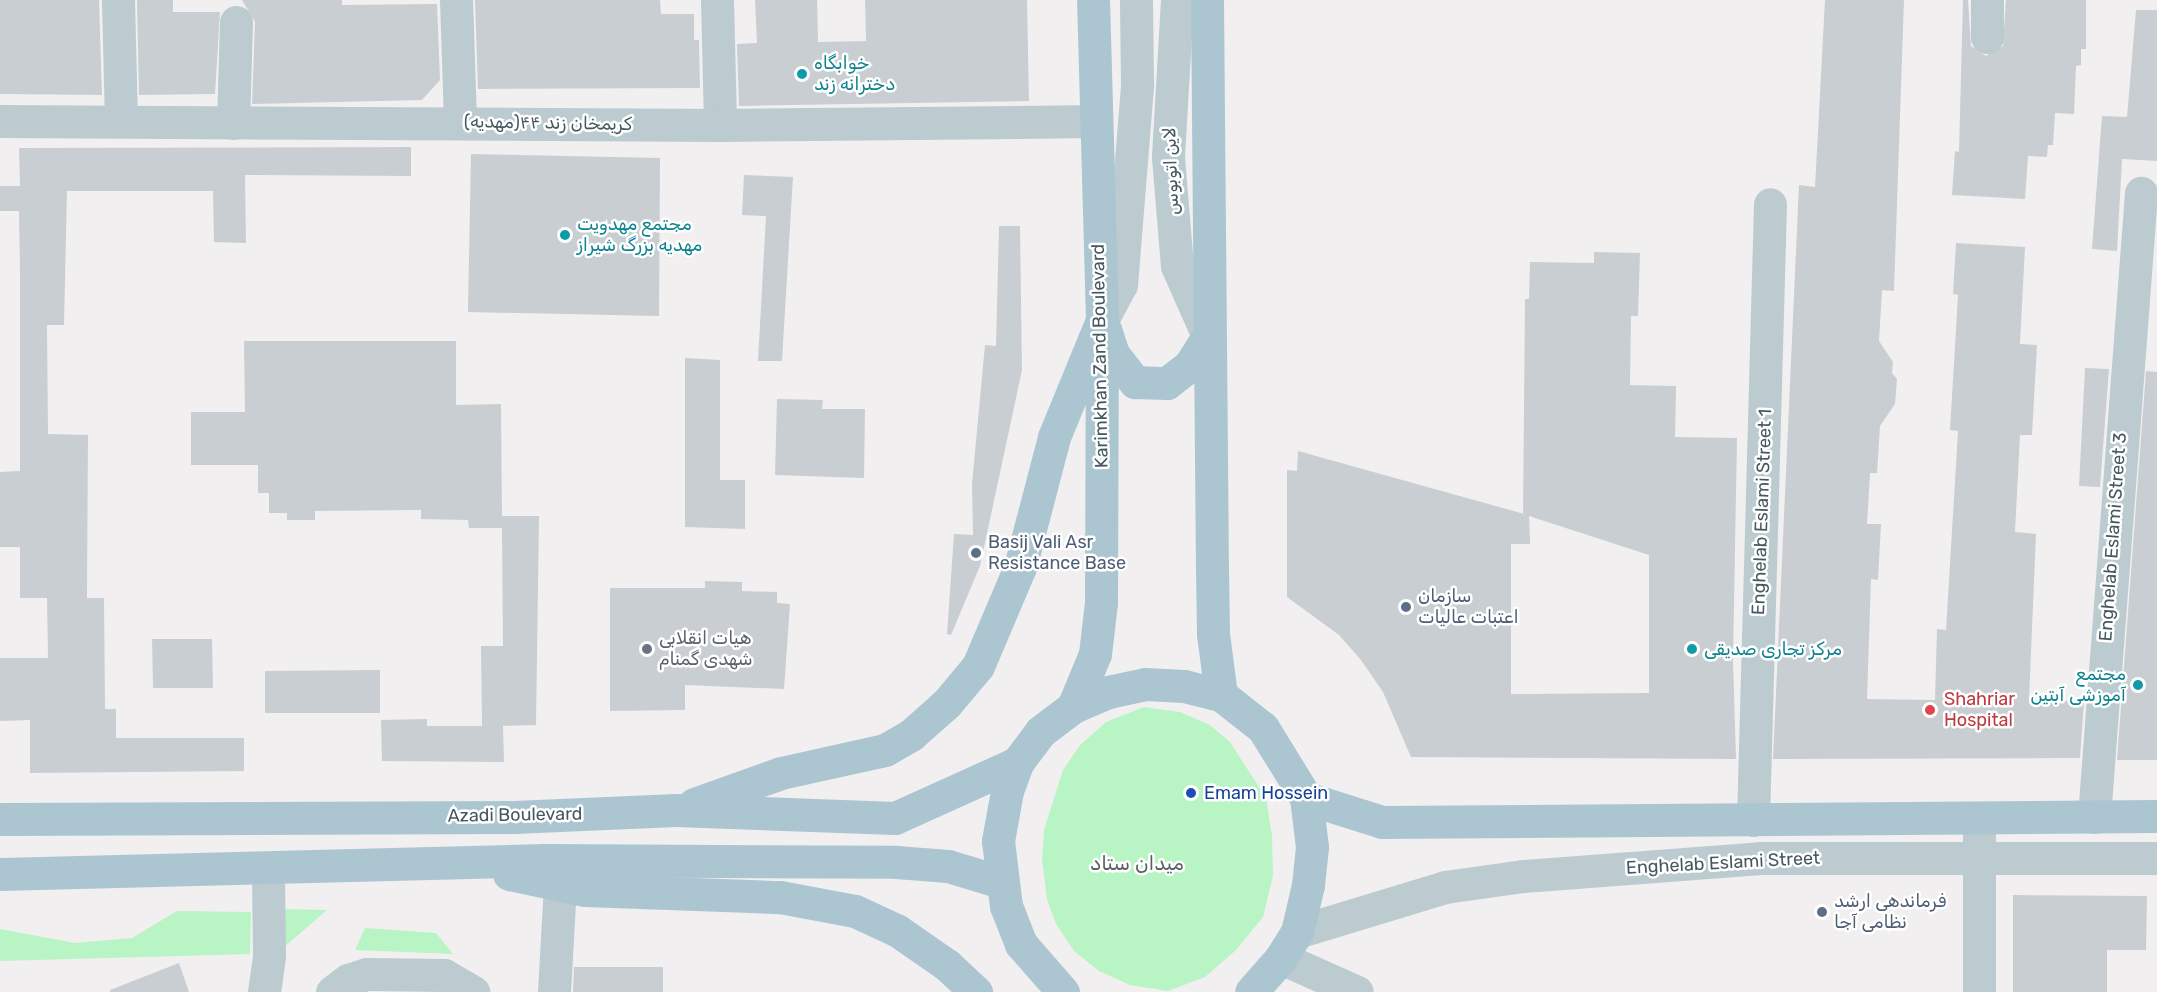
<!DOCTYPE html>
<meta charset="utf-8">
<style>
body{margin:0}
#map{position:relative;width:2157px;height:992px;overflow:hidden;background:#f2eff0;font-family:Rubik,"Noto Sans Arabic",sans-serif}
div>[style]{position:absolute}
.green>*{inset:0;background:#b9f4c4}
.building>*{inset:0;background:#c9ced2}
.minor>*{height:33px;margin:-16.5px;padding:0 16.5px;transform-origin:16.5px;border-radius:16.5px;background:#bbcbd0}
.major>*{height:33px;margin:-16.5px;padding:0 16.5px;transform-origin:16.5px;border-radius:16.5px;background:#acc6d1}
.dots>*{width:16px;height:16px;translate:-50% -50%;box-sizing:border-box;border:3px solid #fff;border-radius:50%}
span{translate:-50% -50%;white-space:nowrap;text-align:center;line-height:1.15;-webkit-text-stroke:5px #fff;paint-order:stroke}
.culture-label{font-size:18px;color:#0d838f}
.left{translate:0 -50%;text-align:left}
.right{translate:-100% -50%;text-align:right}
.street-label{font-size:18px;color:#45585f}
.service-label{font-size:18px;color:#4e5e75}
.worship-label{font-size:18px;color:#5b616d}
.health-label{font-size:18px;color:#be3a42}
.transit-label{font-size:18px;color:#164399}
.neighbourhood-label{font-size:20px;color:#5b6265}
</style>
<div id="map">
<div class="green">
<div style="clip-path:polygon(1144px 707px,1180px 712px,1210px 725px,1230px 742px,1266px 798px,1272px 835px,1273px 876px,1263px 917px,1236px 950px,1205px 977px,1168px 991px,1130px 985px,1099px 971px,1074px 951px,1056px 924px,1047px 899px,1042px 859px,1044px 830px,1063px 770px,1080px 745px,1106px 722px)"></div>
<div style="clip-path:polygon(284px 909px,327px 910px,283px 948px)"></div>
<div style="clip-path:polygon(177px 911px,251px 912px,250px 954px,0 961px,0 929px,75px 943px,132px 938px)"></div>
<div style="clip-path:polygon(365px 928px,436px 933px,453px 954px,355px 950px)"></div>
</div>
<div class="building">
<div style="clip-path:polygon(0 0,99px 0,102px 95px,0 94px)"></div>
<div style="clip-path:polygon(137px 0,173px 0,173px 12px,220px 12px,215px 94px,139px 95px)"></div>
<div style="clip-path:polygon(242px 0,342px 0,342px 5px,437px 4px,440px 80px,422px 100px,252px 104px,255px 22px)"></div>
<div style="clip-path:polygon(475px 0,660px 0,661px 14px,694px 14px,694px 40px,699px 40px,700px 88px,478px 89px)"></div>
<div style="clip-path:polygon(755px 0,817px 0,818px 42px,866px 41px,865px 0,1027px 0,1029px 101px,739px 106px,737px 44px,757px 43px)"></div>
<div style="clip-path:polygon(1825px 0,1904px 0,1894px 291px,1882px 290px,1879px 341px,1893px 362px,1892px 373px,1897px 379px,1895px 404px,1880px 426px,1877px 473px,1870px 473px,1867px 524px,1881px 524px,1878px 580px,1871px 579px,1867px 699px,1935px 700px,1937px 629px,1946px 630px,1958px 431px,1950px 430px,1958px 295px,1953px 294px,1956px 243px,2025px 247px,2020px 344px,2037px 345px,2032px 435px,2020px 435px,2015px 532px,2036px 534px,2029px 700px,2084px 701px,2080px 758px,1773px 759px,1799px 185px,1815px 187px)"></div>
<div style="clip-path:polygon(1963px 0,1968px 0,1971px 46px,1986px 56px,2003px 46px,2006px 0,2086px 0,2086px 49px,2081px 49px,2081px 65px,2076px 66px,2074px 114px,2055px 113px,2053px 145px,2048px 145px,2047px 157px,2028px 156px,2025px 199px,1952px 195px,1955px 151px,1959px 152px)"></div>
<div style="clip-path:polygon(2136px 10px,2157px 10px,2157px 161px,2122px 159px,2117px 251px,2092px 249px,2102px 116px,2127px 117px)"></div>
<div style="clip-path:polygon(411px 147px,411px 176px,245px 175px,246px 243px,214px 242px,213px 191px,67px 191px,64px 325px,47px 325px,48px 434px,88px 435px,87px 598px,104px 598px,105px 709px,116px 709px,116px 738px,244px 738px,244px 771px,30px 773px,30px 720px,0 721px,0 658px,48px 658px,47px 598px,20px 598px,20px 547px,0 547px,0 472px,20px 471px,20px 273px,19px 211px,0 211px,0 186px,20px 186px,19px 148px)"></div>
<div style="clip-path:polygon(471px 154px,660px 158px,659px 316px,468px 312px)"></div>
<div style="clip-path:polygon(744px 175px,793px 177px,782px 361px,758px 361px,766px 216px,742px 215px)"></div>
<div style="clip-path:polygon(999px 226px,1020px 226px,1022px 370px,980px 566px,951px 635px,947px 634px,954px 534px,973px 535px,972px 484px,985px 345px,996px 346px)"></div>
<div style="clip-path:polygon(evenodd,1594px 252px,1640px 253px,1638px 316px,1631px 316px,1630px 385px,1676px 386px,1675px 437px,1737px 438px,1733px 660px,1736px 759px,1411px 757px,1383px 692px,1361px 660px,1339px 635px,1287px 597px,1287px 470px,1297px 471px,1298px 451px,1528px 515px,1523px 514px,1525px 299px,1529px 299px,1530px 262px,1594px 263px,1594px 252px,1529px 516px,1649px 555px,1649px 693px,1511px 694px,1511px 544px,1530px 544px,1529px 516px)"></div>
<div style="clip-path:polygon(244px 341px,456px 341px,456px 405px,501px 404px,502px 516px,539px 516px,536px 725px,503px 726px,504px 762px,382px 761px,381px 720px,427px 719px,427px 726px,482px 726px,481px 646px,503px 646px,502px 528px,469px 528px,468px 520px,421px 519px,421px 510px,315px 511px,315px 520px,287px 520px,287px 513px,269px 513px,269px 493px,258px 493px,258px 465px,191px 465px,191px 412px,245px 412px)"></div>
<div style="clip-path:polygon(685px 358px,720px 360px,720px 480px,745px 480px,745px 529px,685px 527px)"></div>
<div style="clip-path:polygon(2085px 368px,2109px 369px,2100px 487px,2079px 486px)"></div>
<div style="clip-path:polygon(2146px 371px,2157px 372px,2157px 760px,2117px 760px)"></div>
<div style="clip-path:polygon(777px 399px,823px 400px,822px 409px,865px 409px,864px 478px,775px 475px)"></div>
<div style="clip-path:polygon(705px 581px,742px 582px,742px 591px,777px 592px,777px 603px,790px 604px,784px 689px,685px 685px,685px 710px,610px 711px,610px 588px,705px 588px)"></div>
<div style="clip-path:polygon(152px 639px,212px 639px,213px 688px,153px 688px)"></div>
<div style="clip-path:polygon(380px 670px,380px 713px,265px 713px,265px 671px)"></div>
<div style="clip-path:polygon(2013px 895px,2147px 896px,2146px 950px,2107px 950px,2107px 992px,2013px 992px)"></div>
<div style="clip-path:polygon(179px 963px,189px 992px,110px 992px,110px 990px)"></div>
<div style="clip-path:polygon(574px 967px,663px 967px,663px 992px,573px 992px)"></div>
</div>
<div class="minor">
<div style="left:118px;top:0;width:121px;rotate:88.6deg"></div>
<div style="left:456px;top:0;width:122px;rotate:88.1deg"></div>
<div style="left:717px;top:0;width:125px;rotate:88.6deg"></div>
<div style="left:1177px;top:0;width:157px;rotate:93.3deg"></div>
<div style="left:1168px;top:157px;width:109px;rotate:85.3deg"></div>
<div style="left:1177px;top:266px;width:77px;rotate:66.1deg"></div>
<div style="left:1987px;top:37px;width:37px;rotate:-90deg"></div>
<div style="left:0;top:121px;width:720px;rotate:0.32deg"></div>
<div style="left:720px;top:125px;width:376px;rotate:-0.6deg"></div>
<div style="left:233px;top:123px;width:101px;rotate:-88.3deg"></div>
<div style="left:1102px;top:320px;width:40px;rotate:-62deg"></div>
<div style="left:1121px;top:285px;width:202px;rotate:-85.4deg"></div>
<div style="left:1137px;top:84px;width:84px;rotate:-90.7deg"></div>
<div style="left:2094px;top:817px;width:626px;rotate:-85.69deg"></div>
<div style="left:1753px;top:820px;width:616px;rotate:-88.42deg"></div>
<div style="left:1979px;top:834px;width:158px;rotate:90deg"></div>
<div style="left:1297px;top:932px;width:155px;rotate:-16.9deg"></div>
<div style="left:1445px;top:887px;width:79px;rotate:-8deg"></div>
<div style="left:1523px;top:876px;width:238px;rotate:-4.3deg"></div>
<div style="left:1760px;top:858px;width:397px"></div>
<div style="left:1281px;top:958px;width:83px;rotate:24.1deg"></div>
<div style="left:264px;top:992px;width:37px;rotate:-82deg"></div>
<div style="left:269px;top:955px;width:87px;rotate:-90.7deg"></div>
<div style="left:332px;top:992px;width:20px;rotate:-37deg"></div>
<div style="left:348px;top:980px;width:19px;rotate:-18deg"></div>
<div style="left:366px;top:974px;width:78px;rotate:0.7deg"></div>
<div style="left:444px;top:975px;width:34px;rotate:30deg"></div>
<div style="left:554px;top:992px;width:107px;rotate:-86.8deg"></div>
</div>
<div class="major">
<div style="left:1207px;top:0;width:568px;rotate:89.5deg"></div>
<div style="left:1212px;top:568px;width:66px;rotate:89.1deg"></div>
<div style="left:1213px;top:634px;width:62px;rotate:82.5deg"></div>
<div style="left:1105px;top:329px;width:26px;rotate:72deg"></div>
<div style="left:1113px;top:354px;width:36px;rotate:52deg"></div>
<div style="left:1135px;top:382px;width:32px;rotate:2deg"></div>
<div style="left:1167px;top:383px;width:29px;rotate:-38deg"></div>
<div style="left:1190px;top:365px;width:34px;rotate:-58deg"></div>
<div style="left:1073px;top:707px;width:57px;rotate:-67.5deg"></div>
<div style="left:1095px;top:654px;width:52px;rotate:-83.4deg"></div>
<div style="left:1101px;top:602px;width:282px;rotate:-89.8deg"></div>
<div style="left:1102px;top:320px;width:320px;rotate:-91.6deg"></div>
<div style="left:1306px;top:798px;width:80px;rotate:17.5deg"></div>
<div style="left:1382px;top:822px;width:775px;rotate:-0.44deg"></div>
<div style="left:694px;top:804px;width:92px;rotate:-19.6deg"></div>
<div style="left:781px;top:773px;width:107px;rotate:-12.5deg"></div>
<div style="left:885px;top:750px;width:30px;rotate:-30deg"></div>
<div style="left:911px;top:735px;width:48px;rotate:-41.6deg"></div>
<div style="left:947px;top:703px;width:48px;rotate:-50deg"></div>
<div style="left:978px;top:666px;width:108px;rotate:-67deg"></div>
<div style="left:1020px;top:567px;width:134px;rotate:-75.3deg"></div>
<div style="left:1054px;top:437px;width:126px;rotate:-67.7deg"></div>
<div style="left:0;top:819px;width:514px;rotate:-0.22deg"></div>
<div style="left:514px;top:817px;width:162px;rotate:-2.5deg"></div>
<div style="left:676px;top:810px;width:219px;rotate:2.1deg"></div>
<div style="left:895px;top:818px;width:134px;rotate:-24.3deg"></div>
<div style="left:0;top:874px;width:545px;rotate:-1.47deg"></div>
<div style="left:545px;top:860px;width:351px;rotate:0.3deg"></div>
<div style="left:896px;top:862px;width:52px;rotate:4.4deg"></div>
<div style="left:948px;top:866px;width:55px;rotate:16.8deg"></div>
<div style="left:509px;top:874px;width:78px;rotate:11.9deg"></div>
<div style="left:585px;top:890px;width:195px;rotate:2.1deg"></div>
<div style="left:780px;top:897px;width:76px;rotate:10.6deg"></div>
<div style="left:855px;top:911px;width:47px;rotate:24.9deg"></div>
<div style="left:898px;top:931px;width:60px;rotate:34.8deg"></div>
<div style="left:947px;top:965px;width:40px;rotate:43deg"></div>
<div style="left:1063px;top:992px;width:64px;rotate:-131.2deg"></div>
<div style="left:1021px;top:944px;width:41px;rotate:-111.5deg"></div>
<div style="left:1006px;top:906px;width:65px;rotate:-97deg"></div>
<div style="left:998px;top:841px;width:51px;rotate:-79.8deg"></div>
<div style="left:1007px;top:791px;width:30px;rotate:-70deg"></div>
<div style="left:1017px;top:763px;width:39px;rotate:-53deg"></div>
<div style="left:1040px;top:732px;width:41px;rotate:-37.1deg"></div>
<div style="left:1073px;top:707px;width:38px;rotate:-23deg"></div>
<div style="left:1108px;top:692px;width:38px;rotate:-12deg"></div>
<div style="left:1145px;top:684px;width:39px;rotate:3deg"></div>
<div style="left:1184px;top:686px;width:38px;rotate:14deg"></div>
<div style="left:1221px;top:695px;width:53px;rotate:38.2deg"></div>
<div style="left:1263px;top:728px;width:82px;rotate:58.4deg"></div>
<div style="left:1306px;top:798px;width:49px;rotate:83deg"></div>
<div style="left:1312px;top:847px;width:38px;rotate:96deg"></div>
<div style="left:1308px;top:885px;width:48px;rotate:103.2deg"></div>
<div style="left:1297px;top:932px;width:31px;rotate:122deg"></div>
<div style="left:1281px;top:958px;width:45px;rotate:131.4deg"></div>
</div>
<div class="dots">
<div style="left:802px;top:74px;background:#0f9aa8"></div>
<div style="left:565px;top:235px;background:#0f9aa8"></div>
<div style="left:976px;top:553px;background:#5c6f8a"></div>
<div style="left:1406px;top:607px;background:#5c6f8a"></div>
<div style="left:647px;top:649px;background:#6b7280"></div>
<div style="left:1692px;top:649px;background:#0f9aa8"></div>
<div style="left:2138px;top:685px;background:#0f9aa8"></div>
<div style="left:1930px;top:710px;background:#e0444e"></div>
<div style="left:1191px;top:793px;background:#1a4fb4"></div>
<div style="left:1822px;top:912px;background:#5c6f8a"></div>
</div>
<div class="culture-label">
<span class="left" style="left:814px;top:74px">خوابگاه<br>دخترانه زند</span>
<span class="left" style="left:577px;top:235px">مجتمع مهدویت<br>مهدیه بزرگ شیراز</span>
<span class="left" style="left:1704px;top:649px">مرکز تجاری صدیقی</span>
<span class="right" style="left:2126px;top:685px">مجتمع<br>آموزشی آبتین</span>
</div>
<div class="street-label">
<span style="left:548px;top:123px;rotate:1deg">کریمخان زند ۴۴(مهدیه)</span>
<span style="left:1171px;top:171px;rotate:-92deg">لاین اتوبوس</span>
<span style="left:1100px;top:356px;rotate:-91deg">Karimkhan Zand Boulevard</span>
<span style="left:1762px;top:512px;rotate:-88deg">Enghelab Eslami Street 1</span>
<span style="left:2113px;top:537px;rotate:-86deg">Enghelab Eslami Street 3</span>
<span style="left:515px;top:815px;rotate:-1deg">Azadi Boulevard</span>
<span style="left:1723px;top:863px;rotate:-3deg">Enghelab Eslami Street</span>
</div>
<div class="service-label">
<span class="left" style="left:988px;top:553px">Basij Vali Asr<br>Resistance Base</span>
<span class="left" style="left:1418px;top:607px">سازمان<br>اعتبات عالیات</span>
<span class="left" style="left:1834px;top:912px">فرماندهی ارشد<br>نظامی آجا</span>
</div>
<div class="worship-label">
<span class="left" style="left:659px;top:649px">هیات انقلابی<br>شهدی گمنام</span>
</div>
<div class="health-label">
<span class="left" style="left:1944px;top:710px">Shahriar<br>Hospital</span>
</div>
<div class="transit-label">
<span class="left" style="left:1204px;top:793px">Emam Hossein</span>
</div>
<div class="neighbourhood-label">
<span style="left:1137px;top:863px">میدان ستاد</span>
</div>
</div>
